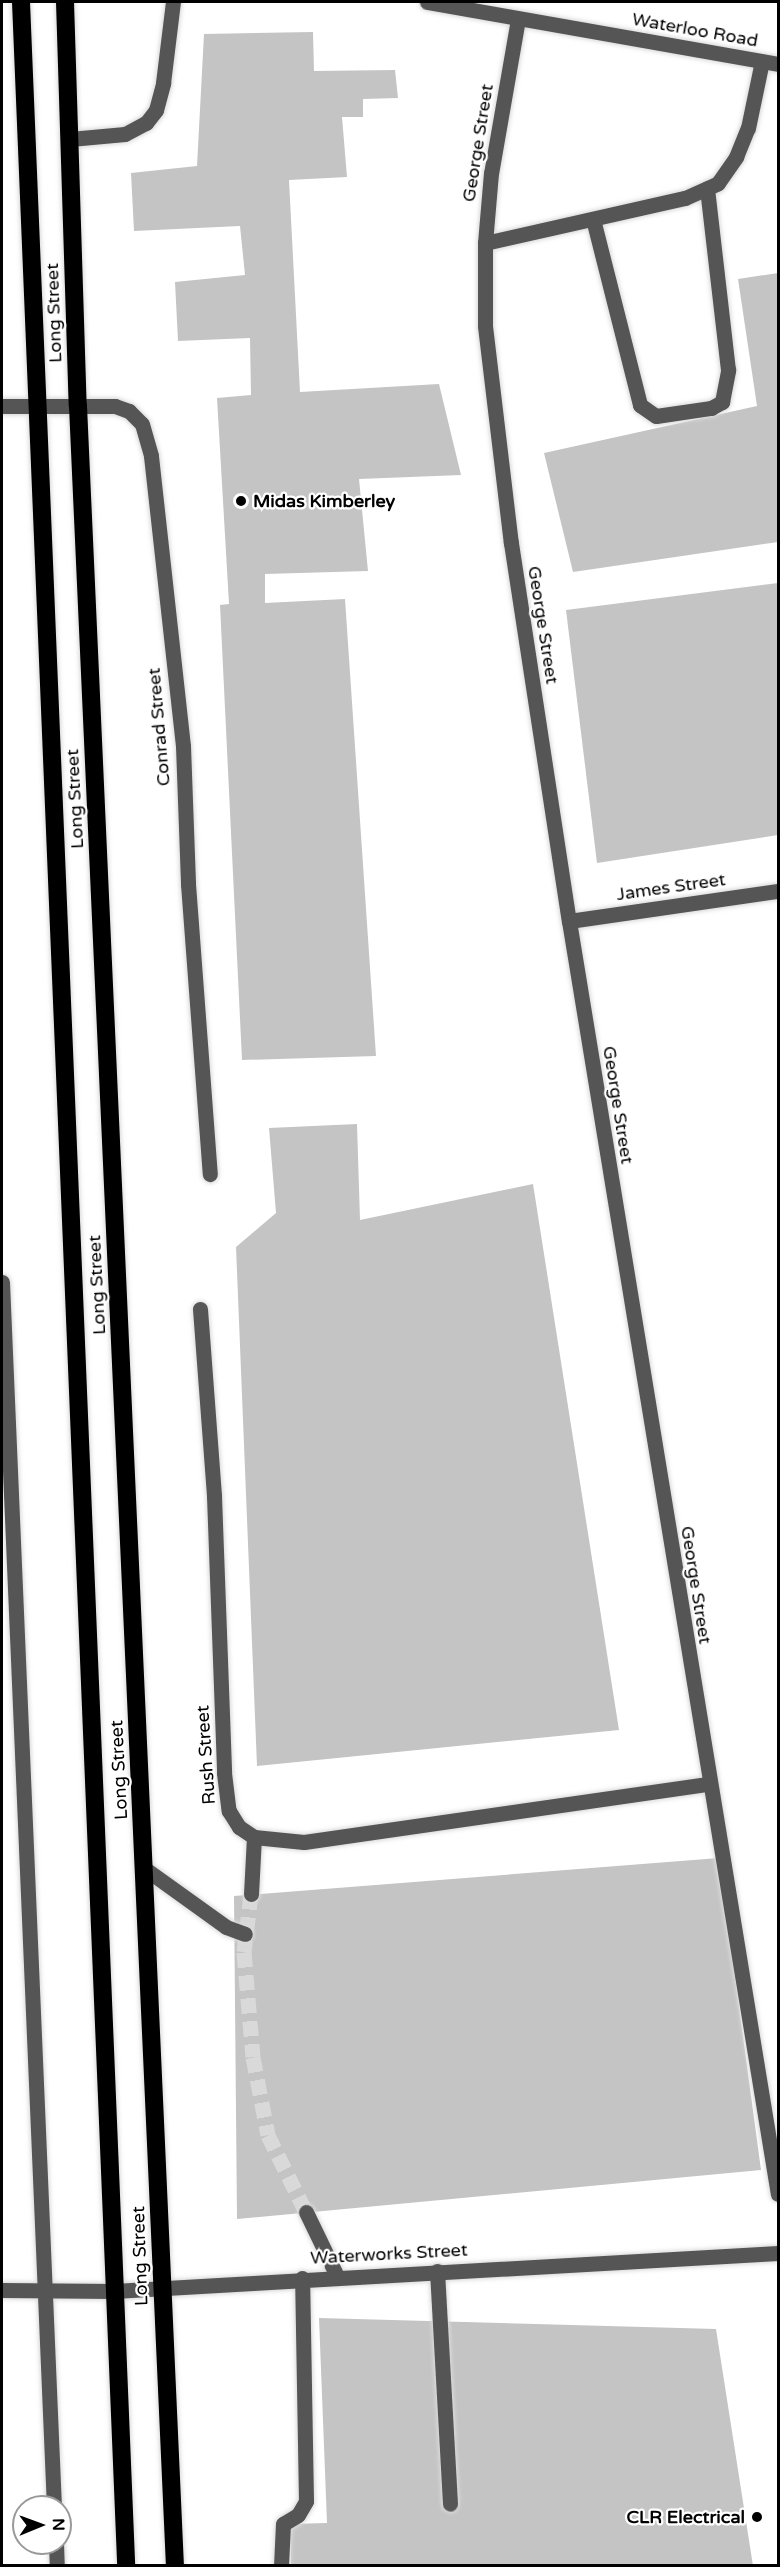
<!DOCTYPE html>
<style>
body{margin:0}
#map{position:relative;width:780px;height:2567px;overflow:hidden;background:#fff;font-family:"Varela Round",sans-serif}
div>[style]{position:absolute}
.building>*{inset:0;background:#c4c4c4}
.minor-tunnel>*{height:15px;margin-top:-7.5px;transform-origin:0;background:repeating-linear-gradient(90deg,#d9d9d9 0 15px,transparent 0 23px)}
.roads{filter:drop-shadow(0 0 2px #dbdbdb) drop-shadow(0 0 2px #dbdbdb)}
.minor>*{height:15px;margin:-7.5px;padding:0 7.5px;transform-origin:7.5px;border-radius:7.5px;background:#555}
.highway>*{height:18px;margin:-9px;padding:0 9px;transform-origin:9px;border-radius:9px;background:#000}
.dots>*{width:16px;height:16px;translate:-50% -50%;box-sizing:border-box;border:3px solid #fff;border-radius:50%}
span{translate:-50% -50%;white-space:nowrap;text-align:center;line-height:1.15;-webkit-text-stroke:4.5px #fff;paint-order:stroke}
.street-label{font-size:18px;color:#000}
.poi-label{font-size:18px;color:#000;font-weight:700}
.left{translate:0 -50%;text-align:left}
.right{translate:-100% -50%;text-align:right}
.frame{position:absolute;inset:0;border:3px solid #000;pointer-events:none}
.north{position:absolute;left:12px;top:2495px;width:60px;height:60px;box-sizing:border-box;background:#fff;border:2px solid #999;border-radius:50%;rotate:89deg;font-size:16px;font-weight:700;line-height:24px;text-align:center;color:#000}
.north::after{content:'';display:block;margin:auto;width:21px;height:27px;background:#000;clip-path:polygon(50% 0,100% 100%,50% 72%,0 100%)}
</style>
<div id="map">
<div class="building">
<div style="clip-path:polygon(313px 32px,314px 71px,395px 70px,398px 98px,363px 99px,363px 117px,342px 117px,347px 177px,289px 180px,300px 392px,439px 384px,461px 475px,359px 479px,368px 571px,265px 574px,265px 603px,345px 599px,376px 1056px,242px 1060px,220px 605px,229px 604px,217px 398px,251px 395px,250px 338px,178px 341px,175px 282px,245px 275px,240px 226px,134px 231px,131px 173px,197px 166px,204px 34px)"></div>
<div style="clip-path:polygon(778px 273px,778px 542px,573px 572px,544px 453px,757px 406px,738px 279px)"></div>
<div style="clip-path:polygon(778px 583px,778px 835px,597px 863px,566px 610px)"></div>
<div style="clip-path:polygon(357px 1124px,360px 1220px,533px 1184px,619px 1730px,257px 1766px,236px 1247px,276px 1213px,269px 1128px)"></div>
<div style="clip-path:polygon(719px 1858px,761px 2170px,237px 2219px,234px 1896px)"></div>
<div style="clip-path:polygon(319px 2318px,716px 2329px,753px 2566px,291px 2566px,290px 2524px,327px 2523px)"></div>
</div>
<div class="minor-tunnel">
<div style="left:251px;top:1894px;width:58px;rotate:96.9deg"></div>
<div style="left:244px;top:1952px;width:105px;rotate:85.1deg"></div>
<div style="left:253px;top:2057px;width:79px;rotate:79.1deg"></div>
<div style="left:268px;top:2135px;width:86px;rotate:63.7deg"></div>
</div>
<div class="roads">
<div class="minor">
<div style="left:427px;top:2px;width:356px;rotate:10deg"></div>
<div style="left:518px;top:19px;width:156px;rotate:99.9deg"></div>
<div style="left:491px;top:173px;width:70px;rotate:94.9deg"></div>
<div style="left:485px;top:243px;width:83px;rotate:90deg"></div>
<div style="left:485px;top:326px;width:219px;rotate:83.2deg"></div>
<div style="left:511px;top:543px;width:382px;rotate:81.3deg"></div>
<div style="left:569px;top:921px;width:1290px;rotate:80.68deg"></div>
<div style="left:70px;top:139px;width:55px;rotate:-5.2deg"></div>
<div style="left:125px;top:134px;width:24px;rotate:-28deg"></div>
<div style="left:146px;top:123px;width:16px;rotate:-52deg"></div>
<div style="left:156px;top:110px;width:28px;rotate:-75deg"></div>
<div style="left:163px;top:83px;width:82px;rotate:-83deg"></div>
<div style="left:593px;top:219px;width:192px;rotate:75.8deg"></div>
<div style="left:640px;top:405px;width:19px;rotate:35deg"></div>
<div style="left:656px;top:416px;width:56px;rotate:-8.3deg"></div>
<div style="left:711px;top:408px;width:13px;rotate:-29deg"></div>
<div style="left:722px;top:402px;width:33px;rotate:-79deg"></div>
<div style="left:728px;top:370px;width:183px;rotate:-96.6deg"></div>
<div style="left:485px;top:243px;width:205px;rotate:-12.7deg"></div>
<div style="left:685px;top:198px;width:36px;rotate:-24deg"></div>
<div style="left:718px;top:183px;width:32px;rotate:-55deg"></div>
<div style="left:736px;top:157px;width:31px;rotate:-68deg"></div>
<div style="left:748px;top:128px;width:68px;rotate:-78.2deg"></div>
<div style="left:2px;top:406px;width:113px"></div>
<div style="left:115px;top:406px;width:15px;rotate:20deg"></div>
<div style="left:129px;top:411px;width:18px;rotate:45deg"></div>
<div style="left:142px;top:424px;width:33px;rotate:74deg"></div>
<div style="left:151px;top:456px;width:292px;rotate:83.7deg"></div>
<div style="left:183px;top:746px;width:138px;rotate:87.9deg"></div>
<div style="left:188px;top:884px;width:291px;rotate:85.7deg"></div>
<div style="left:569px;top:921px;width:211px;rotate:-8.2deg"></div>
<div style="left:2px;top:1282px;width:1226px;rotate:87.57deg"></div>
<div style="left:200px;top:1309px;width:188px;rotate:85.7deg"></div>
<div style="left:214px;top:1496px;width:277px;rotate:87.9deg"></div>
<div style="left:224px;top:1773px;width:38px;rotate:83deg"></div>
<div style="left:229px;top:1811px;width:19px;rotate:58deg"></div>
<div style="left:239px;top:1827px;width:18px;rotate:34deg"></div>
<div style="left:254px;top:1837px;width:50px;rotate:5.7deg"></div>
<div style="left:304px;top:1842px;width:408px;rotate:-8.2deg"></div>
<div style="left:144px;top:1868px;width:101px;rotate:35.7deg"></div>
<div style="left:226px;top:1927px;width:20px;rotate:20deg"></div>
<div style="left:251px;top:1894px;width:57px;rotate:-87deg"></div>
<div style="left:306px;top:2212px;width:71px;rotate:64.2deg"></div>
<div style="left:437px;top:2271px;width:233px;rotate:86.8deg"></div>
<div style="left:2px;top:2290px;width:112px;rotate:0.5deg"></div>
<div style="left:114px;top:2291px;width:665px;rotate:-3.28deg"></div>
<div style="left:56px;top:2543px;width:23px;rotate:88deg"></div>
<div style="left:281px;top:2566px;width:42px;rotate:-87.3deg"></div>
<div style="left:283px;top:2524px;width:17px;rotate:-31deg"></div>
<div style="left:298px;top:2515px;width:16px;rotate:-60deg"></div>
<div style="left:306px;top:2501px;width:223px;rotate:-91deg"></div>
</div>
<div class="highway">
<div style="left:21px;top:2px;width:2566px;rotate:87.65deg"></div>
<div style="left:65px;top:2px;width:404px;rotate:88.2deg"></div>
<div style="left:78px;top:406px;width:2162px;rotate:87.43deg"></div>
</div>
</div>
<div class="dots">
<div style="left:241px;top:501px;background:#000"></div>
<div style="left:757px;top:2517px;background:#000"></div>
</div>
<div class="street-label">
<span style="left:695px;top:30px;rotate:10deg">Waterloo Road</span>
<span style="left:478px;top:143px;rotate:-81deg">George Street</span>
<span style="left:54px;top:313px;rotate:-92deg">Long Street</span>
<span style="left:543px;top:625px;rotate:81deg">George Street</span>
<span style="left:159px;top:727px;rotate:-95deg">Conrad Street</span>
<span style="left:75px;top:799px;rotate:-93deg">Long Street</span>
<span style="left:671px;top:887px;rotate:-8deg">James Street</span>
<span style="left:618px;top:1105px;rotate:81deg">George Street</span>
<span style="left:97px;top:1285px;rotate:-93deg">Long Street</span>
<span style="left:696px;top:1585px;rotate:81deg">George Street</span>
<span style="left:206px;top:1755px;rotate:-94deg">Rush Street</span>
<span style="left:119px;top:1770px;rotate:-93deg">Long Street</span>
<span style="left:389px;top:2254px;rotate:-3deg">Waterworks Street</span>
<span style="left:140px;top:2256px;rotate:-92deg">Long Street</span>
</div>
<div class="poi-label">
<span class="left" style="left:253px;top:501px">Midas Kimberley</span>
<span class="right" style="left:745px;top:2517px">CLR Electrical</span>
</div>
<div class="frame"></div>
<div class="north">N</div>
</div>
